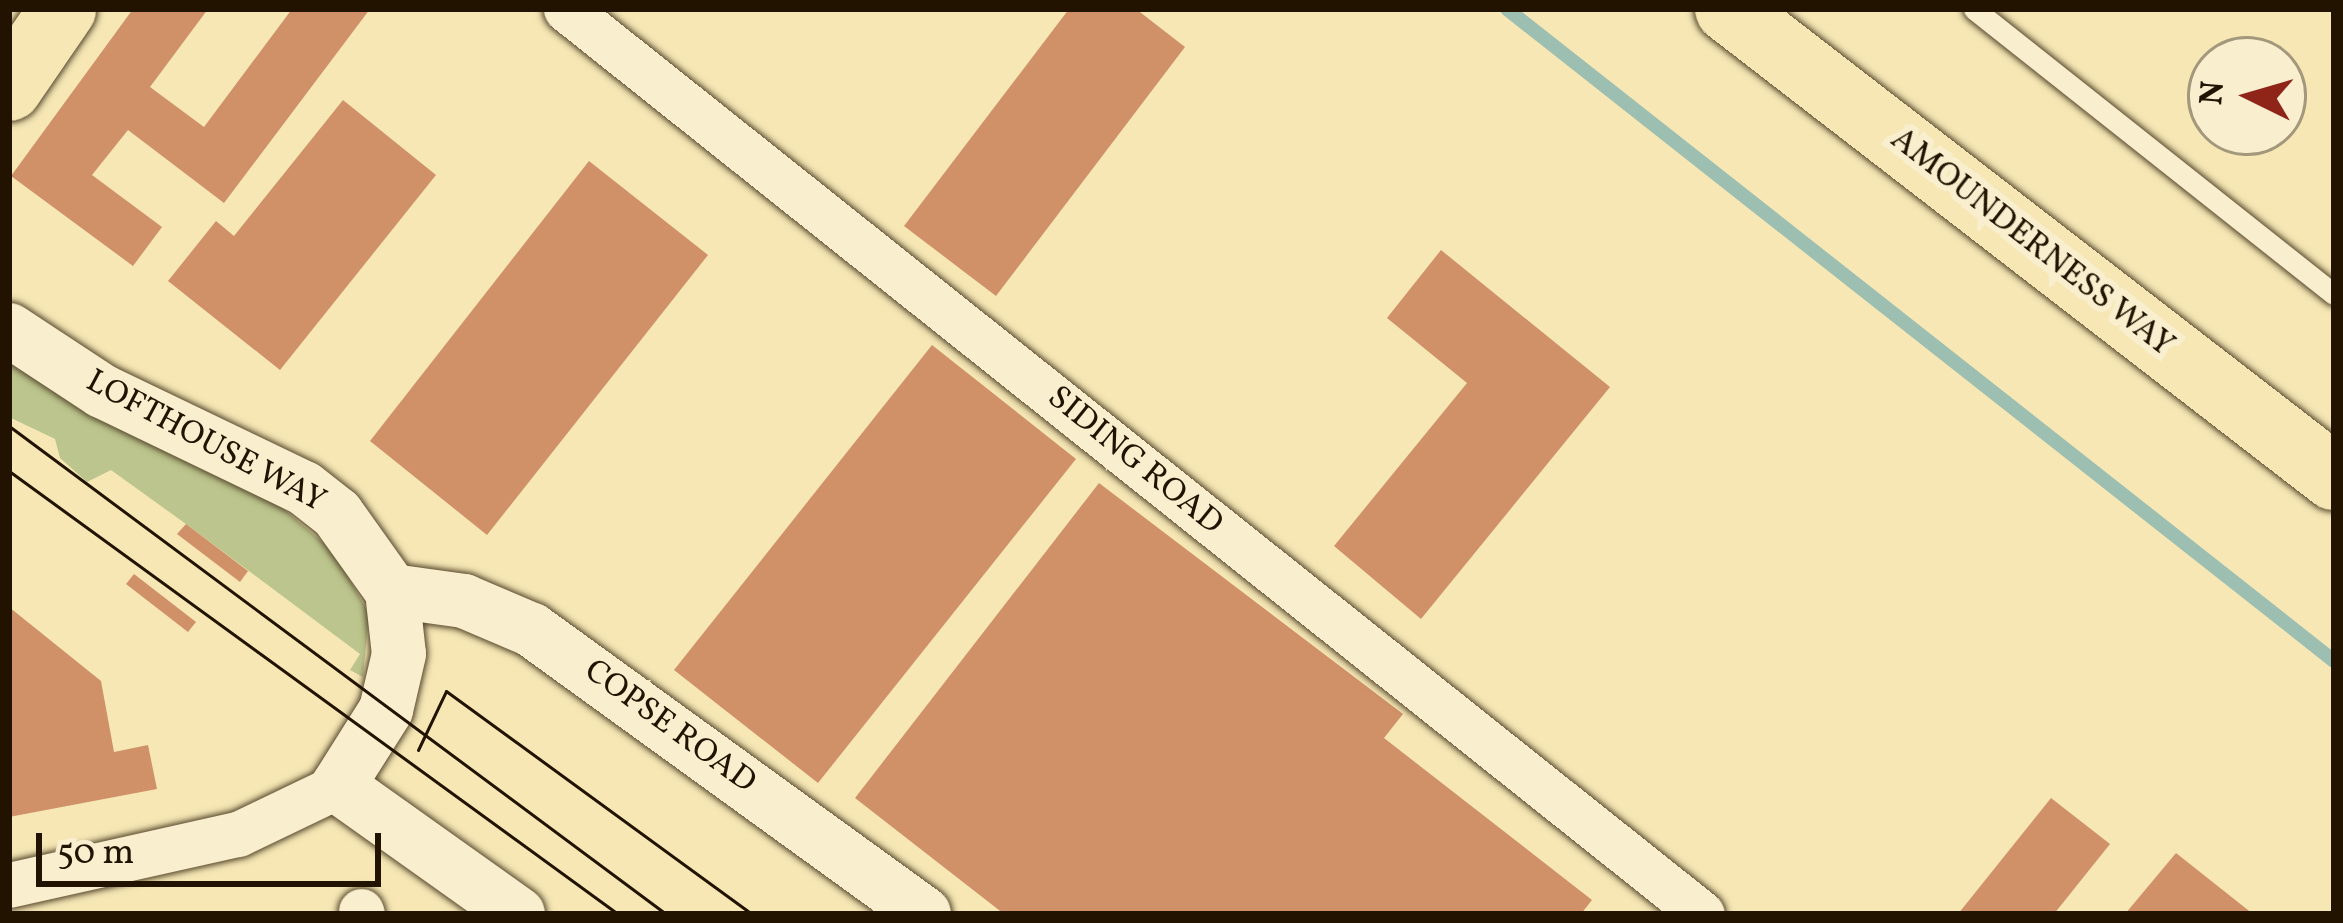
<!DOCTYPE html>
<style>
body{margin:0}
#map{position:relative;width:2343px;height:923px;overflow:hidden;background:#f6e7b5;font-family:Vollkorn,serif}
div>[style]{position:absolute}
.green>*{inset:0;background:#bcc58d}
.stream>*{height:14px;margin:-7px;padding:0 7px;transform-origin:7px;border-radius:7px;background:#9dbfb1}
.building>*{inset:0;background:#d09169}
.roads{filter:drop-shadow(0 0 3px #57482d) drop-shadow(0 0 3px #57482d)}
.service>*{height:21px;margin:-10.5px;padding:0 10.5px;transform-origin:10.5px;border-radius:10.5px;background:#f9efcf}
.minor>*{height:45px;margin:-22.5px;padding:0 22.5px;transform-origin:22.5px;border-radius:22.5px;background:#f9efcf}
.tertiary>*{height:54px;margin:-27px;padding:0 27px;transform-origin:27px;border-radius:27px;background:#f9efcf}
.primary>*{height:66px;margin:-33px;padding:0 33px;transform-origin:33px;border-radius:33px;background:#f6e7b5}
.trunk>*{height:66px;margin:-33px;padding:0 33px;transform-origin:33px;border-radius:33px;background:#f6e7b5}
.tram>*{height:3px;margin:-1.5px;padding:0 1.5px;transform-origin:1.5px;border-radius:1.5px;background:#221300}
span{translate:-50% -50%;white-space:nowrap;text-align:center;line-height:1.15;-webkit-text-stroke:12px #f9efcf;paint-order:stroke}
.street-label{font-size:33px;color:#221300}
.frame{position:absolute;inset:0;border:12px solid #221300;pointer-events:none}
.north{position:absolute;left:2187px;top:36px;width:120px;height:120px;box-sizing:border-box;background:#f9efcf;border:3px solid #a3977c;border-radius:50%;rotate:275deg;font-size:33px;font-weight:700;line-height:48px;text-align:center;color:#221300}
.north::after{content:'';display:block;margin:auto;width:42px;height:54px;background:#8f2418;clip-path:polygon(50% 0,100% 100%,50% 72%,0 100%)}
.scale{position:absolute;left:36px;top:833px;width:345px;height:54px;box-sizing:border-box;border:6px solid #221300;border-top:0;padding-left:15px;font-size:36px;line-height:42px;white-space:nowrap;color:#221300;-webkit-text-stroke:9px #f9efcf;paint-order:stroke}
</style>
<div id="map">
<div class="green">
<div style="clip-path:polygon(9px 360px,274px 501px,334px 552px,369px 614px,363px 677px,350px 670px,360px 654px,186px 524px,111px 470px,87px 482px,60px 458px,55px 439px,9px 417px)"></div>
</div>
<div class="stream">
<div style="left:1507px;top:9px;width:1053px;rotate:38.25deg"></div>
</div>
<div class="building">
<div style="clip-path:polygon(133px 9px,208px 9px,150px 87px,204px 127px,292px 9px,370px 9px,224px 203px,128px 130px,92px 175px,162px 227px,133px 266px,11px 176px)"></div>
<div style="clip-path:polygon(1069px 9px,1136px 9px,1185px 47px,996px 296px,904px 226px)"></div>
<div style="clip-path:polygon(343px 100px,436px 175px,280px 370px,168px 281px,216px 221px,234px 236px)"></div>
<div style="clip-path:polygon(589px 161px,708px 255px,487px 535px,370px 441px)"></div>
<div style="clip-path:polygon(1441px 250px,1610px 387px,1421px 619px,1334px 546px,1467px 383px,1387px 318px)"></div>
<div style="clip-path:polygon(932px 345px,1076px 459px,818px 783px,674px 670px)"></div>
<div style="clip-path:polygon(1099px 483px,1403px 714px,1384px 738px,1592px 900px,1581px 914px,1004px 914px,855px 798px)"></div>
<div style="clip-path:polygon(186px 524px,248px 571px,240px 582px,177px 534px)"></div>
<div style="clip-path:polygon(134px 574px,196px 622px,188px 632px,126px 584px)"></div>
<div style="clip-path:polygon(9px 607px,101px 681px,114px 752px,148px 745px,157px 789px,9px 817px)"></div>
<div style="clip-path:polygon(2051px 798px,2110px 844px,2054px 914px,1958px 914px)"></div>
<div style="clip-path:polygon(2176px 853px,2253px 914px,2125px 914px)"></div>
</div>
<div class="roads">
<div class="service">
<div style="left:1974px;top:9px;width:459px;rotate:38.4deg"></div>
</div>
<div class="minor">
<div style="left:566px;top:9px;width:1452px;rotate:38.54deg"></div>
<div style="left:9px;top:885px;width:235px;rotate:-12.6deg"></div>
<div style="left:238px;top:834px;width:111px;rotate:-25.6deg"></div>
<div style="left:361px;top:911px;width:3px;rotate:72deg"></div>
</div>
<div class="tertiary">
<div style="left:9px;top:330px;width:111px;rotate:33.3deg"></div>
<div style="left:102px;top:391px;width:224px;rotate:25.7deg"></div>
<div style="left:304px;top:488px;width:42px;rotate:38.2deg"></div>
<div style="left:337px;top:514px;width:95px;rotate:54.5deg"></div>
<div style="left:392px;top:591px;width:63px;rotate:83.7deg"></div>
<div style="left:399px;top:654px;width:57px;rotate:103.1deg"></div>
<div style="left:386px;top:710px;width:90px;rotate:122.3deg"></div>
<div style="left:338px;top:786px;width:221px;rotate:35.4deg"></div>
<div style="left:392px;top:591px;width:73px;rotate:7.9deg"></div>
<div style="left:464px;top:601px;width:74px;rotate:23.1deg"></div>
<div style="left:532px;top:630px;width:484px;rotate:35.9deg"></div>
</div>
<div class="primary">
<div style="left:9px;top:88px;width:96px;rotate:-55.6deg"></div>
</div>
<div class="trunk">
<div style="left:1728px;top:9px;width:766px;rotate:37.68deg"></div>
</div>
</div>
<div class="tram">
<div style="left:9px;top:426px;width:818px;rotate:36.6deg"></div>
<div style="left:9px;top:471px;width:753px;rotate:36.03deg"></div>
<div style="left:418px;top:750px;width:65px;rotate:-64.6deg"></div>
<div style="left:446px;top:691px;width:379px;rotate:36.1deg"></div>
</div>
<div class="street-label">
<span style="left:2031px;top:244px;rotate:38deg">AMOUNDERNESS WAY</span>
<span style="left:205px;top:443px;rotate:28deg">LOFTHOUSE WAY</span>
<span style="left:1134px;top:462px;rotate:39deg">SIDING ROAD</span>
<span style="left:669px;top:728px;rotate:36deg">COPSE ROAD</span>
</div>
<div class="frame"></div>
<div class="north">N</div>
<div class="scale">50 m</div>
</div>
